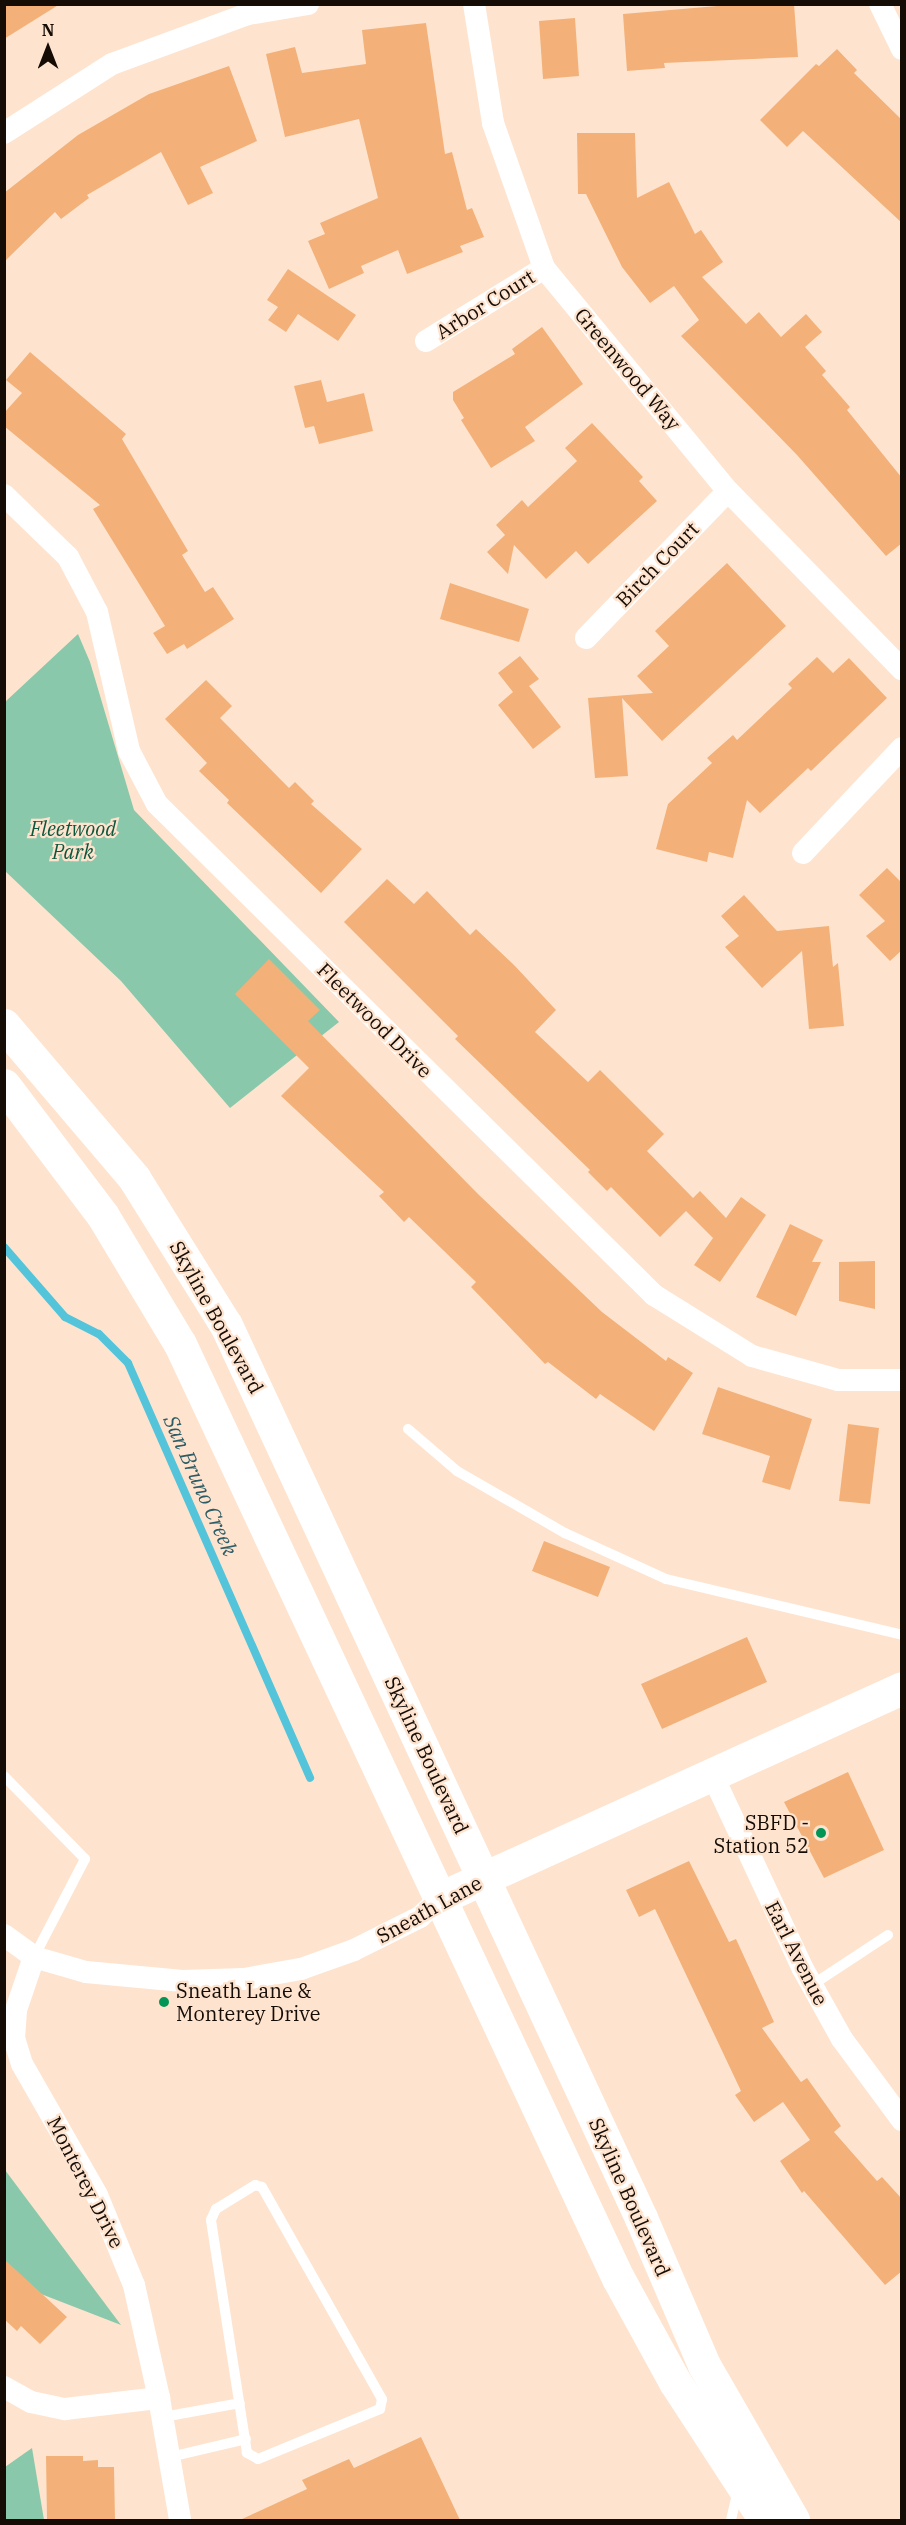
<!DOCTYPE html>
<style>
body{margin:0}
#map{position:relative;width:906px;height:2525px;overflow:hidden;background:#fee4cf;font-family:"IBM Plex Serif",serif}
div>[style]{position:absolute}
.green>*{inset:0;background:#89c8aa}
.stream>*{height:8px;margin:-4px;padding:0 4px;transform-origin:4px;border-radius:4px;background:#53c4da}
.building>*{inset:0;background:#f3b179}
.service>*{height:10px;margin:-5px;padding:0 5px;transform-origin:5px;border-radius:5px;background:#fff}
.minor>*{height:22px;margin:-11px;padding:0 11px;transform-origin:11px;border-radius:11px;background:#fff}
.primary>*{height:33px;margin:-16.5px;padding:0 16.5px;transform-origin:16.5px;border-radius:16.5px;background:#fff}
.dots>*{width:16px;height:16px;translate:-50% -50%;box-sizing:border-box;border:3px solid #fee4cf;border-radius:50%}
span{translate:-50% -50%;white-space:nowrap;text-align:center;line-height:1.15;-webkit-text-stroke:4.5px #fee4cf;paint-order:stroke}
.street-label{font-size:20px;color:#150c06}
.park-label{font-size:20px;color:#0c563c;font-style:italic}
.poi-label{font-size:20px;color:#150c06}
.right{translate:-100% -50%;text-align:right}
.left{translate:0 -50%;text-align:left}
.water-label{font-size:21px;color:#2c5c66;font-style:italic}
.frame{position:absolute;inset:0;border:6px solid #150c06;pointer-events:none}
.north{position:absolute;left:18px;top:18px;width:60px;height:60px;-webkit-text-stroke:4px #fee4cf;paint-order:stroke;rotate:0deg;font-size:16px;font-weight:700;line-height:24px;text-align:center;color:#150c06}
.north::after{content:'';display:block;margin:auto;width:21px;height:27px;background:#150c06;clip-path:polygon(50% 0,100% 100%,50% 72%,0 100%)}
</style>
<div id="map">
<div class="green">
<div style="clip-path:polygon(78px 634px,90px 662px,134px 810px,339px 1022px,230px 1108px,121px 981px,5px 871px,5px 702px)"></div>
<div style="clip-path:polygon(5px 2170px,121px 2325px,5px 2280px)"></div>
<div style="clip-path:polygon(32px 2448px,44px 2520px,5px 2520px,5px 2467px)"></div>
</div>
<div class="stream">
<div style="left:4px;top:1247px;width:93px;rotate:48.9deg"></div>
<div style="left:65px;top:1317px;width:38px;rotate:27deg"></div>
<div style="left:99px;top:1334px;width:41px;rotate:45deg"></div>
<div style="left:128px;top:1363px;width:453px;rotate:66.3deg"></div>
</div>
<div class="building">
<div style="clip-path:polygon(4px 4px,60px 4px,4px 39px)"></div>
<div style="clip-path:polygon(741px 4px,794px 4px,798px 57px,664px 63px,665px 68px,627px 71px,623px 14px)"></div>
<div style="clip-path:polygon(575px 18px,579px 76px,543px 79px,539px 21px)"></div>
<div style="clip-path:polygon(426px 23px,445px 154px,452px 152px,467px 210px,472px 208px,484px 237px,460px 246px,463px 252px,407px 274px,398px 250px,361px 266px,364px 273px,329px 289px,308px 241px,325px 234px,320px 223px,378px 198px,359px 119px,285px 137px,266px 54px,295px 47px,302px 73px,366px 64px,362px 30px)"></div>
<div style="clip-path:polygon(837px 49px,857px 70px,854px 73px,902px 120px,902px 223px,803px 131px,787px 147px,760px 120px,816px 64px,819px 66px)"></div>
<div style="clip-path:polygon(229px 66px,257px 141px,200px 167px,213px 193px,188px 205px,161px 152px,87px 195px,89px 198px,61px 219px,55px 212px,4px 262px,4px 193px,78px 135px,149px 94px)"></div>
<div style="clip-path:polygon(577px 133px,635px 133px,637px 198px,669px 182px,695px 234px,701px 230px,723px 262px,702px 277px,746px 324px,759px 312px,781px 337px,806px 314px,822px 332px,805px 347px,826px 371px,822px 375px,850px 407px,847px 410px,902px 478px,902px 543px,886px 556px,797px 455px,681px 336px,699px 320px,674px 286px,650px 303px,622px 267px,586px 194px,578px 194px)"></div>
<div style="clip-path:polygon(288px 269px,356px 315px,338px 341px,298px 314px,286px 332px,268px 320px,278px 307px,267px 300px)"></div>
<div style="clip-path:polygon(542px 327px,583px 384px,525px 427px,535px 441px,491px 468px,461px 420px,464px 418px,453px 400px,453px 392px,515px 354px,512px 349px)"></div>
<div style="clip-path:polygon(30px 352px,126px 434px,122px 439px,188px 551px,182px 555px,205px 592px,213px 587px,234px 619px,187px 649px,184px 644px,167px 654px,153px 633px,165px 626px,93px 509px,100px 505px,4px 426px,4px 413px,22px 393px,6px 380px)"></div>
<div style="clip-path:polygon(321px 380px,327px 402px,364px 393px,373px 431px,319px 444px,314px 426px,305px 428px,294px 386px)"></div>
<div style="clip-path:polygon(592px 423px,643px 477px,639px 481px,657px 501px,588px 564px,576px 551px,546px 579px,514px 545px,508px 574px,487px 552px,505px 535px,496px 525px,522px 500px,528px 507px,577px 461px,565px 448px)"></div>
<div style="clip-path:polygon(727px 563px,786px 626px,662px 741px,622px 698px,628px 776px,595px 778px,588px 698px,653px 693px,637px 676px,669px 646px,655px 631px)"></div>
<div style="clip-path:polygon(450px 583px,529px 609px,519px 642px,440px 619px)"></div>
<div style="clip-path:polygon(520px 656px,539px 679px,529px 686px,561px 727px,533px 749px,498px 705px,513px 692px,498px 673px)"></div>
<div style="clip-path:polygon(817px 657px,833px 673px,849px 658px,887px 698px,811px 771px,808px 768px,760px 813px,747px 800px,733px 858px,709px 852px,707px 862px,656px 849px,668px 804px,712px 763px,707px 758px,733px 735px,737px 740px,792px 688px,788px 684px)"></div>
<div style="clip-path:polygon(206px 680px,232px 706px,220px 718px,289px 788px,295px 782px,314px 801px,311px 804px,362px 849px,321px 893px,227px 803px,229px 800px,199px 771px,207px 763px,165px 719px)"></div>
<div style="clip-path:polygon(887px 868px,902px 883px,902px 950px,890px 961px,866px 936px,885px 921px,859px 895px)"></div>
<div style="clip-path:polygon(387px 879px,414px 904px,427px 891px,470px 935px,476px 929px,515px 966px,556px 1010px,535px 1032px,588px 1082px,600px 1070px,664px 1134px,647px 1151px,693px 1198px,700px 1191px,726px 1218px,741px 1197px,766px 1215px,720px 1282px,694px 1265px,713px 1238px,686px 1211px,660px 1237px,611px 1187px,607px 1191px,588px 1172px,590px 1170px,455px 1039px,458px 1036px,344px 922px)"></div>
<div style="clip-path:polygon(744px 895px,777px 931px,829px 926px,833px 967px,838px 963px,844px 1026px,809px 1029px,802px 951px,762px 988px,725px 947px,739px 936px,721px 916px)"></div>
<div style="clip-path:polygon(269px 959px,320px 1010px,308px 1021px,478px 1194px,602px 1312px,666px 1361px,668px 1357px,693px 1373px,654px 1431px,600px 1394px,596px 1399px,548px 1362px,545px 1364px,471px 1287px,476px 1282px,409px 1217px,404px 1222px,379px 1196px,384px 1192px,281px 1096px,309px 1068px,235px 994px)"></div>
<div style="clip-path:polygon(790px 1224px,823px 1240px,812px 1262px,821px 1262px,796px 1316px,756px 1297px)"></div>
<div style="clip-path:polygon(875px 1261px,875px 1309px,839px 1301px,839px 1262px)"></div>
<div style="clip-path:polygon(718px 1387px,812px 1419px,790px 1490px,762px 1482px,770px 1456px,702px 1434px)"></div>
<div style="clip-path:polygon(848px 1424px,879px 1428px,870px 1504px,839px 1501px)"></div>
<div style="clip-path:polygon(544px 1541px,610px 1567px,598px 1597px,532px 1571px)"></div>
<div style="clip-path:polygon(747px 1637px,767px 1682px,662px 1729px,641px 1684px)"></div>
<div style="clip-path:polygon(848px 1772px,884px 1850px,824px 1878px,784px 1802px)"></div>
<div style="clip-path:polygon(689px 1861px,729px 1942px,736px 1939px,774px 2022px,762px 2028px,801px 2082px,807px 2078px,841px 2126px,834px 2132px,877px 2181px,882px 2177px,902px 2199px,902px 2271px,885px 2285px,804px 2191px,802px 2193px,780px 2161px,810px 2140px,783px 2102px,754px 2122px,735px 2095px,741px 2091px,655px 1909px,639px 1917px,626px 1890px)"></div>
<div style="clip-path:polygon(4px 2259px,67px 2317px,40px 2344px,21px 2326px,17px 2331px,4px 2319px)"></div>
<div style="clip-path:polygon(421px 2437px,460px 2520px,240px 2520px,307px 2489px,302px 2480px,349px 2459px,354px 2468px)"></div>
<div style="clip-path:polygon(46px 2456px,83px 2456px,83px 2461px,98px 2460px,98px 2467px,114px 2467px,115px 2520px,47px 2520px)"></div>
</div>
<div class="service">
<div style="left:408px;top:1429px;width:65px;rotate:40.6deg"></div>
<div style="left:457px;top:1471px;width:125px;rotate:29.9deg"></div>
<div style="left:565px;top:1533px;width:111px;rotate:24.5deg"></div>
<div style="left:666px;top:1579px;width:243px;rotate:13.3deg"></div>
<div style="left:4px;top:1776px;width:116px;rotate:45.7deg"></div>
<div style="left:85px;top:1859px;width:110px;rotate:117.5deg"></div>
<div style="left:812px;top:1985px;width:91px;rotate:-33.3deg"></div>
<div style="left:255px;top:2185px;width:7px;rotate:16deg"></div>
<div style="left:262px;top:2187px;width:244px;rotate:60.5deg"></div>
<div style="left:382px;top:2399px;width:10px;rotate:101deg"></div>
<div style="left:380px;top:2409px;width:132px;rotate:157.7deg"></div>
<div style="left:258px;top:2459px;width:13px;rotate:-151deg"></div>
<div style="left:247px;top:2453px;width:236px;rotate:-98.8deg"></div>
<div style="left:211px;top:2220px;width:12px;rotate:-66deg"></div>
<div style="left:216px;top:2209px;width:46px;rotate:-31.6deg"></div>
<div style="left:163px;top:2417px;width:78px;rotate:-10.3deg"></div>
<div style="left:170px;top:2457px;width:78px;rotate:-13.3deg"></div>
<div style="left:731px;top:2520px;width:31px;rotate:-77deg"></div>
</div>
<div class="minor">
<div style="left:474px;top:4px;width:121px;rotate:80.9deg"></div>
<div style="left:493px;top:123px;width:154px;rotate:70.6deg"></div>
<div style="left:544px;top:268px;width:289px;rotate:50.5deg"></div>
<div style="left:728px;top:491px;width:249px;rotate:45.7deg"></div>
<div style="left:880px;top:4px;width:50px;rotate:63.9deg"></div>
<div style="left:4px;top:133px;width:128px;rotate:-32.6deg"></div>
<div style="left:112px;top:64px;width:145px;rotate:-20.2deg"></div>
<div style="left:248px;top:14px;width:61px;rotate:-9.5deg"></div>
<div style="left:426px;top:341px;width:139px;rotate:-31.7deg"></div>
<div style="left:4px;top:495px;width:89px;rotate:44.1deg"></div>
<div style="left:68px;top:557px;width:62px;rotate:62.2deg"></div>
<div style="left:97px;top:612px;width:143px;rotate:77deg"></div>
<div style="left:129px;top:751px;width:60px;rotate:62.2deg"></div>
<div style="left:157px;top:804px;width:699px;rotate:44.65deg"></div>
<div style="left:654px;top:1295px;width:115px;rotate:31.9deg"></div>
<div style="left:752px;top:1356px;width:89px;rotate:15.6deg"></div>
<div style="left:838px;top:1380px;width:64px"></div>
<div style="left:586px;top:638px;width:204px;rotate:-46deg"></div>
<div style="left:803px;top:853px;width:144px;rotate:-46.7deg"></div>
<div style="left:712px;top:1774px;width:215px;rotate:65deg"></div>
<div style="left:803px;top:1969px;width:80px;rotate:60.9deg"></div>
<div style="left:842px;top:2039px;width:101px;rotate:53.5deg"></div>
<div style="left:4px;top:1935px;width:37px;rotate:36deg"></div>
<div style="left:34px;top:1957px;width:54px;rotate:16.1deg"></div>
<div style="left:86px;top:1972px;width:97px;rotate:5.3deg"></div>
<div style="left:183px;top:1981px;width:61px;rotate:-1.9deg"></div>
<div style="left:244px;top:1979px;width:58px;rotate:-10deg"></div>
<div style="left:301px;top:1969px;width:56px;rotate:-19.7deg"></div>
<div style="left:354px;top:1950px;width:74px;rotate:-26.6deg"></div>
<div style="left:420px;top:1917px;width:28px;rotate:-44deg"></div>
<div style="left:34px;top:1957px;width:56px;rotate:108.8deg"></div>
<div style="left:16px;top:2010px;width:28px;rotate:94deg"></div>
<div style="left:14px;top:2038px;width:27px;rotate:73deg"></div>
<div style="left:22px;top:2064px;width:151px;rotate:60.2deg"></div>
<div style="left:97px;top:2195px;width:97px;rotate:67.7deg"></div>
<div style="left:134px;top:2285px;width:116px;rotate:77.5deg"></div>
<div style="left:159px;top:2398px;width:124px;rotate:80.2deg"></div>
<div style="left:4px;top:2387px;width:31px;rotate:29deg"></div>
<div style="left:31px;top:2402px;width:35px;rotate:12deg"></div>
<div style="left:65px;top:2409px;width:95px;rotate:-6.7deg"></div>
</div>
<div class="primary">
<div style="left:4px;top:1025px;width:201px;rotate:49.6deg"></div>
<div style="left:134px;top:1178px;width:173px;rotate:58deg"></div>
<div style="left:226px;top:1325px;width:985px;rotate:65.07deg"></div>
<div style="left:641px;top:2218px;width:160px;rotate:66.8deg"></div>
<div style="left:704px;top:2365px;width:179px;rotate:60.1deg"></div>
<div style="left:4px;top:1085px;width:164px;rotate:52.9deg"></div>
<div style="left:103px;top:1216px;width:149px;rotate:59deg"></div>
<div style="left:180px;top:1344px;width:1032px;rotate:64.88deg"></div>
<div style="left:618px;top:2278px;width:119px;rotate:61.3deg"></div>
<div style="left:675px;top:2382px;width:165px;rotate:56.9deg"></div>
<div style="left:440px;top:1898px;width:507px;rotate:-24.44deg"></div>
</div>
<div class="dots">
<div style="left:821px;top:1833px;background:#039556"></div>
<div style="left:164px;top:2002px;background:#039556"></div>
</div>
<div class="street-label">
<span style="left:485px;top:304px;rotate:-32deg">Arbor Court</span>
<span style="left:628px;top:369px;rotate:50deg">Greenwood Way</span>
<span style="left:657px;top:564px;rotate:-46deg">Birch Court</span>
<span style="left:375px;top:1020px;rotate:45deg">Fleetwood Drive</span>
<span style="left:217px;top:1317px;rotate:61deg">Skyline Boulevard</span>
<span style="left:427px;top:1755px;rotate:65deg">Skyline Boulevard</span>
<span style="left:429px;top:1909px;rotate:-29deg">Sneath Lane</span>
<span style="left:797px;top:1953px;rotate:63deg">Earl Avenue</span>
<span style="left:86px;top:2182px;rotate:63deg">Monterey Drive</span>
<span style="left:630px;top:2197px;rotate:66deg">Skyline Boulevard</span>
</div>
<div class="park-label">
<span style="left:73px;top:840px">Fleetwood<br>Park</span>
</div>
<div class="poi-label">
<span class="right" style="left:809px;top:1834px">SBFD -<br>Station 52</span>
<span class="left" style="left:176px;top:2002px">Sneath Lane &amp;<br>Monterey Drive</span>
</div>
<div class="water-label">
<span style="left:201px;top:1485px;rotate:66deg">San Bruno Creek</span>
</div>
<div class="frame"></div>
<div class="north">N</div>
</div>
